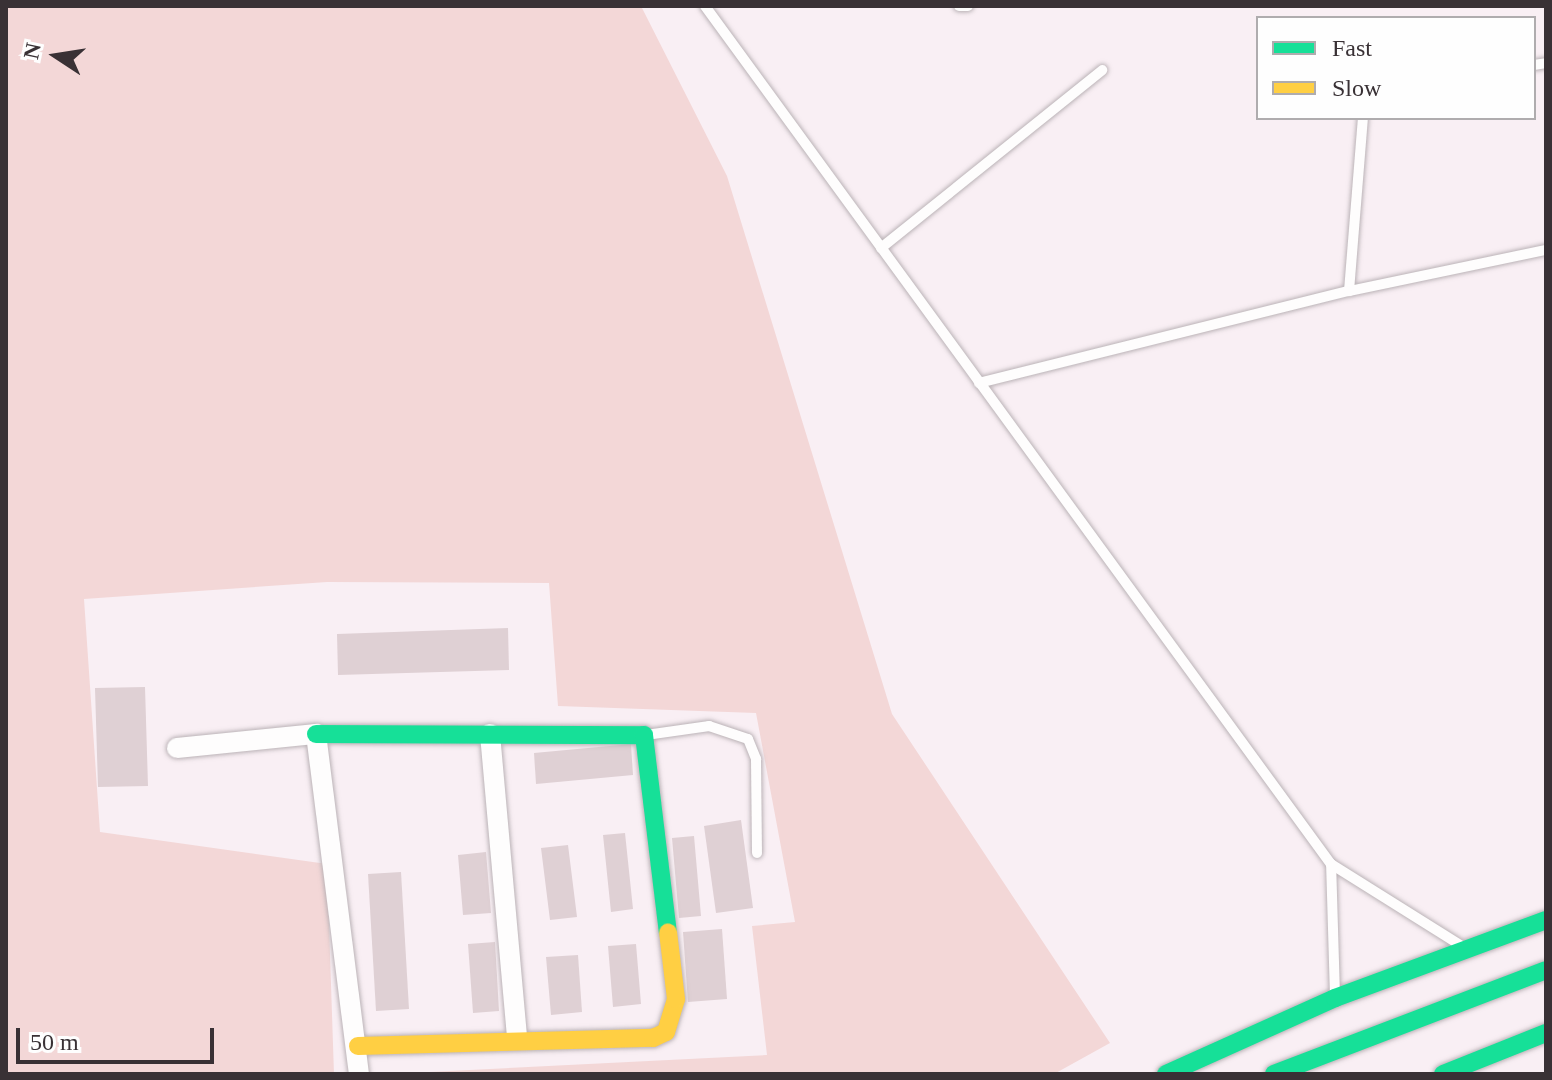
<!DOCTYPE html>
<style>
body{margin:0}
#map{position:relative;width:1552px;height:1080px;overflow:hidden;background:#f9eff4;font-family:"Times New Roman",serif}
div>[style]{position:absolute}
.green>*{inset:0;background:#f3d7d7}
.building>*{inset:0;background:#dfd0d4}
.roads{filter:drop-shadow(0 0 2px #bbb3b7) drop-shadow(0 0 2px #bbb3b7)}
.lane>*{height:10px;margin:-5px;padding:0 5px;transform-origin:5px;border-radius:5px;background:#fefdfd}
.street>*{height:20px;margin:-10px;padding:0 10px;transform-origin:10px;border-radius:10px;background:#fefdfd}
.fast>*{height:18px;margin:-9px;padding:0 9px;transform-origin:9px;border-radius:9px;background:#16e098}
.slow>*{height:18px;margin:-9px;padding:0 9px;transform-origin:9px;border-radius:9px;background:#ffcf43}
span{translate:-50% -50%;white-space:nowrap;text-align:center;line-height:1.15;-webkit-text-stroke:8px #fefefe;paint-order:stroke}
.frame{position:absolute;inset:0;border:8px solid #393135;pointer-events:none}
.legend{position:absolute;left:1256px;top:16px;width:280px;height:104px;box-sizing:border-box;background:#fefefe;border:2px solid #afacae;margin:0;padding:10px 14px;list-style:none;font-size:24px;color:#393135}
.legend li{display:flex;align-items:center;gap:16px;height:40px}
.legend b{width:40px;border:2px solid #afacae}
.north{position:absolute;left:16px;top:16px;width:80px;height:80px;-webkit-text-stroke:6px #fefefe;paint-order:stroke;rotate:282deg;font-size:22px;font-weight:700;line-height:32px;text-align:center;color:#393135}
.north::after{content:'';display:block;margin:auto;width:28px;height:36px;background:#393135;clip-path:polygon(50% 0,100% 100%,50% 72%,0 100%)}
.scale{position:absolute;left:16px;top:1028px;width:198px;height:36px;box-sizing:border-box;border:4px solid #393135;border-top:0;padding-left:10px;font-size:24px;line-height:28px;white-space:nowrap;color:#393135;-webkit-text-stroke:6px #fefefe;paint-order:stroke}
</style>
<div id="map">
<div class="green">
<div style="clip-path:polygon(6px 6px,641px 6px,727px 176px,892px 714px,1110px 1043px,1054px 1074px,389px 1074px,767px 1055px,752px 926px,795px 922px,756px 713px,558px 706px,549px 583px,327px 582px,84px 599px,100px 832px,327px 864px,334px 1074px,6px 1074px)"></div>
</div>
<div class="building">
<div style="clip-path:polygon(508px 628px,509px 670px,338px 675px,337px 634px)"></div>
<div style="clip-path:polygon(145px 687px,148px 786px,98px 787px,95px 688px)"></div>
<div style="clip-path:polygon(631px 744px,633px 775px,536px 784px,534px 753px)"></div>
<div style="clip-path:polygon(741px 820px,753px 908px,716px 913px,704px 826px)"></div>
<div style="clip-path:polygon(625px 833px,633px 909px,611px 912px,603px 835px)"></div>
<div style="clip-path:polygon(694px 836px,701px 916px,679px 918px,672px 838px)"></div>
<div style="clip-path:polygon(568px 845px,577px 917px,550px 920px,541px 848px)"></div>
<div style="clip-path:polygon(486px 852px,491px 913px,463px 915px,458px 855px)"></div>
<div style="clip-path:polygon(401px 872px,409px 1009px,376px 1011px,368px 874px)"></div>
<div style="clip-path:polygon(722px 929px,727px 999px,688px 1002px,683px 932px)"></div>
<div style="clip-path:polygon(495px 942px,499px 1011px,473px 1013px,468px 944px)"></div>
<div style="clip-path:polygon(636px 944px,641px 1004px,613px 1007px,608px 946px)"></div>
<div style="clip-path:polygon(578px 955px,582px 1012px,551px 1015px,546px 957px)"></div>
</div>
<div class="roads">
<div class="lane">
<div style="left:705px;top:6px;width:1062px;rotate:53.89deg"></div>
<div style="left:959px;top:6px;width:9px"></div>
<div style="left:1534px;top:65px;width:12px;rotate:-9deg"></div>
<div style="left:881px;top:248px;width:284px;rotate:-38.8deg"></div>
<div style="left:1349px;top:291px;width:174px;rotate:-85.4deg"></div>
<div style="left:979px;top:383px;width:381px;rotate:-14deg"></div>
<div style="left:1349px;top:291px;width:201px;rotate:-11.8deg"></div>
<div style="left:646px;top:735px;width:64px;rotate:-8.1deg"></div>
<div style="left:709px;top:726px;width:41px;rotate:18.4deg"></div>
<div style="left:748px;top:739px;width:22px;rotate:68deg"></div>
<div style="left:756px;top:759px;width:94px;rotate:89.4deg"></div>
<div style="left:1335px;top:996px;width:132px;rotate:-91.7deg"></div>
<div style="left:1331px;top:864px;width:152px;rotate:32.1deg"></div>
</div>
<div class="street">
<div style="left:490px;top:734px;width:306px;rotate:84.9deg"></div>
<div style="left:177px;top:748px;width:140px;rotate:-5.8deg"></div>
<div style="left:316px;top:734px;width:343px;rotate:82.8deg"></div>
</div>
<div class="fast">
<div style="left:316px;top:734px;width:328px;rotate:0.2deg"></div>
<div style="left:644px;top:735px;width:198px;rotate:83.1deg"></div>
<div style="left:1166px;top:1074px;width:185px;rotate:-24.2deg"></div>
<div style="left:1335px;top:998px;width:225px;rotate:-20.3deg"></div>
<div style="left:1274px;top:1074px;width:291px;rotate:-20.9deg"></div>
<div style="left:1443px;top:1074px;width:111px;rotate:-21.7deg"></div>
</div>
<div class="slow">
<div style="left:358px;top:1046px;width:295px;rotate:-1.6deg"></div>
<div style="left:653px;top:1038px;width:14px;rotate:-25deg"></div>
<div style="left:666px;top:1032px;width:34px;rotate:-73deg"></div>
<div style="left:676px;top:999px;width:67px;rotate:-96.8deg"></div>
</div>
</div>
<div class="frame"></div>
<ul class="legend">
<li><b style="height:10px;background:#16e098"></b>Fast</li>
<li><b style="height:10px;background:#ffcf43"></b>Slow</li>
</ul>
<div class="north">N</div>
<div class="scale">50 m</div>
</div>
